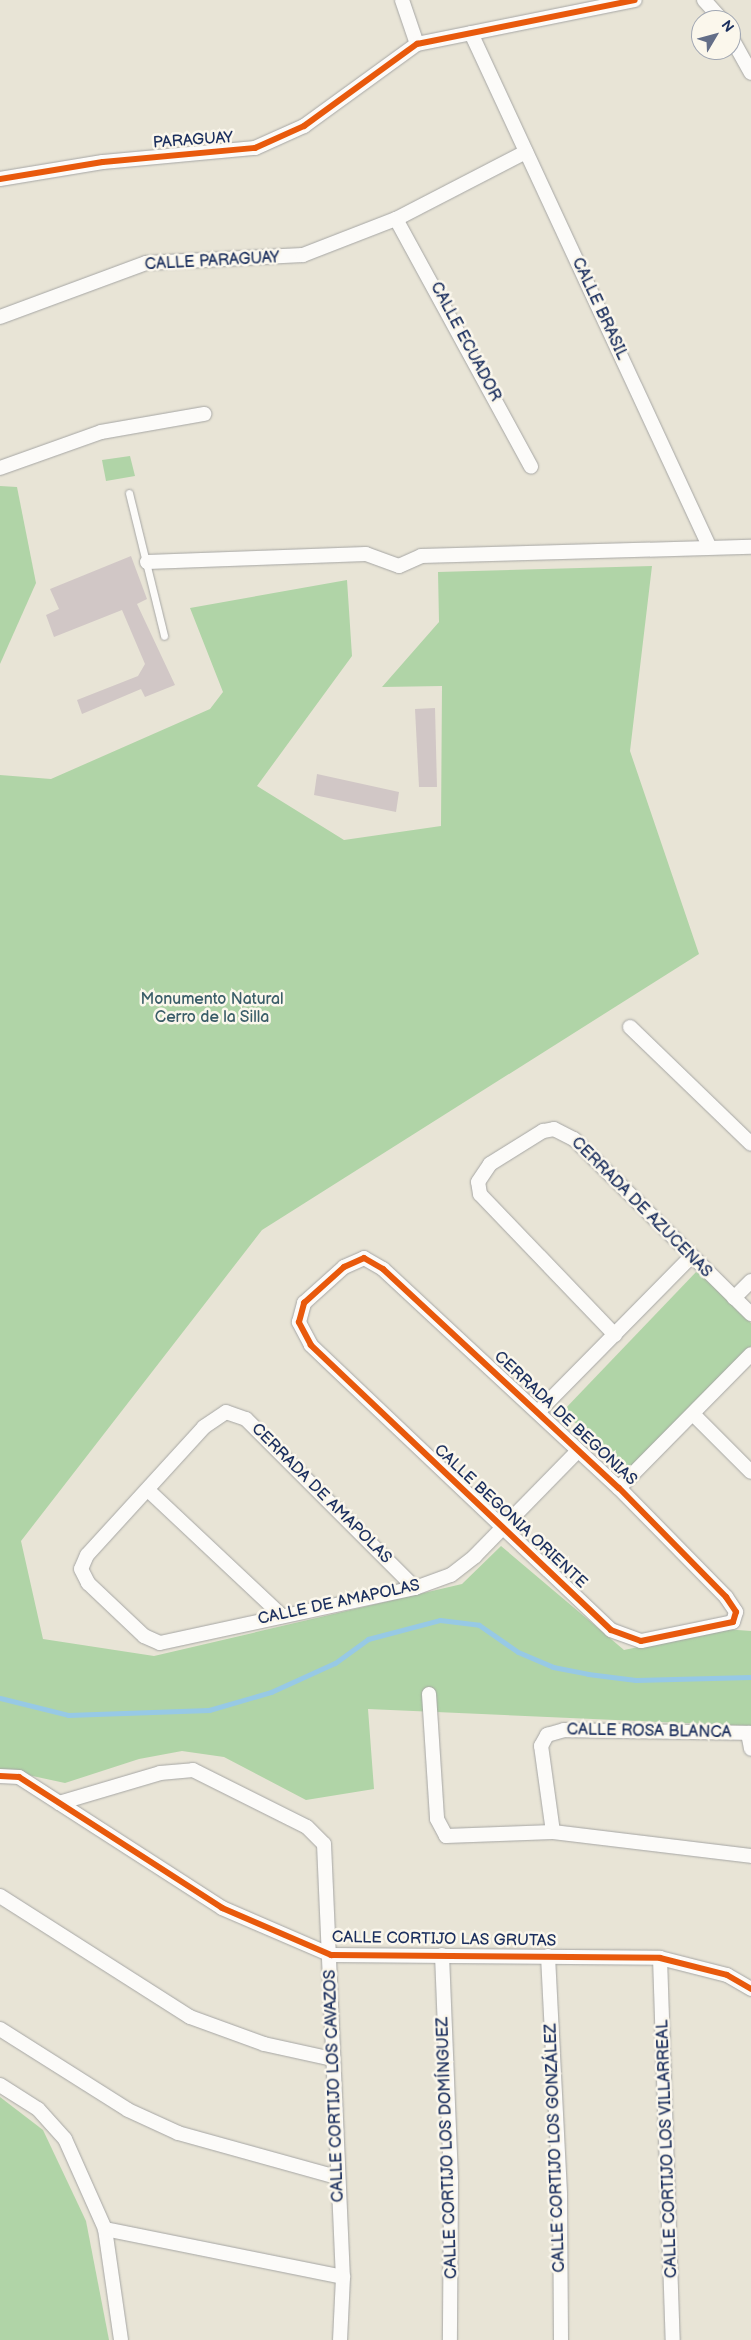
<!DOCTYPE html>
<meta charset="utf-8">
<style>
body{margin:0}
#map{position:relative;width:751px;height:2340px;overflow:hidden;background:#e8e4d6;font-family:"Balsamiq Sans",sans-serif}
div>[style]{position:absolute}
.green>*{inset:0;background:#b0d4a7}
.stream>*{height:5px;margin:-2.5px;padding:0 2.5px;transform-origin:2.5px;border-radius:2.5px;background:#97c9e5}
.building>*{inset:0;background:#d1c7c6}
.roads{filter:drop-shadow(0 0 1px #a6a6a4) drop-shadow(0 0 1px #a6a6a4)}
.lane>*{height:7px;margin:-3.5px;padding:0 3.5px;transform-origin:3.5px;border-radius:3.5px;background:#fcfbf9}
.street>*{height:14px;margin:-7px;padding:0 7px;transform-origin:7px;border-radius:7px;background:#fcfbf9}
.cycleway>*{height:6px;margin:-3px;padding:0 3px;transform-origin:3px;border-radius:3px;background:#e8590c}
span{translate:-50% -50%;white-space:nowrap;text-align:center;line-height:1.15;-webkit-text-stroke:5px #fbf7ec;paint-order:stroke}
.street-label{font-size:16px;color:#1b2f5e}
.park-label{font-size:16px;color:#3a5d68}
.north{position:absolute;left:691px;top:10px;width:50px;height:50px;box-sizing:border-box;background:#fbf7ec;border:1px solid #a1a7b3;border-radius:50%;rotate:53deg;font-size:14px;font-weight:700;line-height:20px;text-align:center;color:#1b2f5e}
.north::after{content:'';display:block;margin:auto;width:18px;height:22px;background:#636e88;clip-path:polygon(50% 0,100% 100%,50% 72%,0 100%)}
</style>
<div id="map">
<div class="green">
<div style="clip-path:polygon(130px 456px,135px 476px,106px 481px,102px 460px)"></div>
<div style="clip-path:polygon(0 486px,17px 487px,36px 583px,0 664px)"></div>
<div style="clip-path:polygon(652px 566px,630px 751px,699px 954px,262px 1230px,21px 1541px,43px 1639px,154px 1656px,462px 1584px,501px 1546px,624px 1650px,724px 1629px,751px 1631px,751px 1726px,368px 1709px,374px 1789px,306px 1800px,224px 1757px,182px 1751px,139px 1759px,65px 1783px,0 1769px,0 775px,51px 779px,210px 709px,223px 692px,190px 608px,347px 580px,352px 656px,257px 786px,344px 840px,441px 826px,442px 686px,382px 687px,439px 622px,438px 572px)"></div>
<div style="clip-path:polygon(697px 1271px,751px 1323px,751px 1346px,629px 1474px,563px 1411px)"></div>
<div style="clip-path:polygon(0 2097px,43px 2130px,86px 2221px,109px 2340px,0 2340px)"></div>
</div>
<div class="stream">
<div style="left:0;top:1698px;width:70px;rotate:14deg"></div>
<div style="left:68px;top:1715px;width:141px;rotate:-2deg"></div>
<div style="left:209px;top:1710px;width:65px;rotate:-16.2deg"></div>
<div style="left:271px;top:1692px;width:70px;rotate:-24.4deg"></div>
<div style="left:335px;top:1663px;width:41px;rotate:-36deg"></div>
<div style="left:368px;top:1639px;width:74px;rotate:-14.8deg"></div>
<div style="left:440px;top:1620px;width:39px;rotate:7deg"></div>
<div style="left:479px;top:1625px;width:47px;rotate:34.7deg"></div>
<div style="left:518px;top:1652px;width:38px;rotate:23deg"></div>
<div style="left:553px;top:1667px;width:36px;rotate:11deg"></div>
<div style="left:588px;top:1674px;width:48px;rotate:7.1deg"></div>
<div style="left:636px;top:1680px;width:115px;rotate:-1.5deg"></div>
</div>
<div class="building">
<div style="clip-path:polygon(131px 556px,147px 599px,137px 604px,175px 685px,145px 697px,141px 689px,82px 714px,77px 700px,138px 676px,145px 664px,122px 610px,54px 637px,46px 615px,59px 609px,50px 589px)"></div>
<div style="clip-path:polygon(435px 708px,437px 787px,419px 787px,415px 709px)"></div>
<div style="clip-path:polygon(317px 774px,399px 792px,396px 812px,314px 795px)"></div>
</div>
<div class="roads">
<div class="lane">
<div style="left:129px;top:493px;width:147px;rotate:76.2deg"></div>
</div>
<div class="street">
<div style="left:402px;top:0;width:46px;rotate:71.2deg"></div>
<div style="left:704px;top:0;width:27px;rotate:48deg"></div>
<div style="left:471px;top:33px;width:566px;rotate:65.11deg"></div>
<div style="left:731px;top:37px;width:41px;rotate:60.9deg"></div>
<div style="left:0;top:179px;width:104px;rotate:-9.4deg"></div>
<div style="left:103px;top:162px;width:153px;rotate:-5.3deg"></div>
<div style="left:255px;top:148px;width:54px;rotate:-24.2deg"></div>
<div style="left:304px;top:126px;width:140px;rotate:-36deg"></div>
<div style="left:417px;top:44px;width:222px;rotate:-11.4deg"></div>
<div style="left:396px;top:219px;width:282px;rotate:61.4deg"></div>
<div style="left:0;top:317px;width:156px;rotate:-20.3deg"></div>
<div style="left:146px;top:263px;width:157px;rotate:-2.9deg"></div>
<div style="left:303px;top:255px;width:100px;rotate:-21.2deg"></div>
<div style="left:396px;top:219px;width:146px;rotate:-27.3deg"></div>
<div style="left:0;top:468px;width:107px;rotate:-19.6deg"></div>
<div style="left:101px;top:432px;width:105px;rotate:-9.9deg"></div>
<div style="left:147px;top:562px;width:219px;rotate:-2.1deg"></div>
<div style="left:366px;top:554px;width:35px;rotate:20deg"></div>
<div style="left:399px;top:566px;width:24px;rotate:-24deg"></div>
<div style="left:421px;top:556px;width:330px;rotate:-1.6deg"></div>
<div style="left:630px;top:1027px;width:168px;rotate:44deg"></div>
<div style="left:364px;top:1258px;width:22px;rotate:30deg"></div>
<div style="left:383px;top:1269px;width:322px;rotate:42.9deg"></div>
<div style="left:619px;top:1488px;width:153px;rotate:45.5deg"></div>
<div style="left:726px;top:1597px;width:18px;rotate:56deg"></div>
<div style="left:736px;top:1612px;width:10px;rotate:107deg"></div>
<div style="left:733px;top:1622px;width:94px;rotate:168.3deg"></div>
<div style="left:641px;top:1641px;width:32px;rotate:-160deg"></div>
<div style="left:611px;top:1630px;width:414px;rotate:-136.5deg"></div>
<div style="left:311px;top:1345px;width:26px;rotate:-118deg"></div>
<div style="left:299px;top:1322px;width:20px;rotate:-75deg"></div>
<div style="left:304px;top:1303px;width:54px;rotate:-42deg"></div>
<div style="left:344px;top:1267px;width:22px;rotate:-24deg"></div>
<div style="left:734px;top:1298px;width:24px;rotate:-45deg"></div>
<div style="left:615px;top:1335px;width:195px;rotate:-133.8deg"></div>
<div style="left:480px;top:1194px;width:12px;rotate:-99deg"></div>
<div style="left:478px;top:1182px;width:22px;rotate:-56deg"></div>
<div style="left:490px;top:1164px;width:62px;rotate:-31.9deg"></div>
<div style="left:543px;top:1131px;width:11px;rotate:-10deg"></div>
<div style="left:554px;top:1129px;width:22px;rotate:27deg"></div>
<div style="left:574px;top:1139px;width:249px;rotate:44.7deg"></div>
<div style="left:538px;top:1412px;width:216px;rotate:-45.4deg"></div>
<div style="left:695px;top:1416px;width:79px;rotate:45deg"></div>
<div style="left:619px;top:1488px;width:188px;rotate:-45.4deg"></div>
<div style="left:149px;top:1491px;width:183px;rotate:43.2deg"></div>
<div style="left:415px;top:1588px;width:239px;rotate:-135deg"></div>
<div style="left:246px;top:1419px;width:21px;rotate:-161deg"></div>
<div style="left:226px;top:1412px;width:27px;rotate:146deg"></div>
<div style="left:204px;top:1427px;width:173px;rotate:132.4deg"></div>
<div style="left:87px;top:1555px;width:15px;rotate:113deg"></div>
<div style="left:81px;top:1569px;width:16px;rotate:63deg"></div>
<div style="left:88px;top:1583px;width:77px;rotate:43.4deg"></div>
<div style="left:144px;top:1636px;width:17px;rotate:24deg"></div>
<div style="left:160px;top:1643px;width:261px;rotate:-12.2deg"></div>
<div style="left:415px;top:1588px;width:38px;rotate:-20deg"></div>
<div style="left:451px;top:1575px;width:31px;rotate:-38deg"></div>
<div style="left:475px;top:1556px;width:147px;rotate:-45.6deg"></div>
<div style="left:429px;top:1694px;width:125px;rotate:86.3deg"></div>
<div style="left:437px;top:1819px;width:19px;rotate:62deg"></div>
<div style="left:446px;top:1836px;width:107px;rotate:-2.1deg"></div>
<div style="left:553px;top:1832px;width:199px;rotate:6.9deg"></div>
<div style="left:748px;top:1733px;width:16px;rotate:79deg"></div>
<div style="left:0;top:1776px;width:19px;rotate:3deg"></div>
<div style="left:19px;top:1777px;width:242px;rotate:32.8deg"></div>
<div style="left:222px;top:1908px;width:119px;rotate:23.3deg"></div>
<div style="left:331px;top:1955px;width:329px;rotate:0.5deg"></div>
<div style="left:660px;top:1958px;width:69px;rotate:14.2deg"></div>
<div style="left:727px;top:1975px;width:28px;rotate:30deg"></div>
<div style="left:59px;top:1803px;width:105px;rotate:-16.5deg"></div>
<div style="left:160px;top:1773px;width:33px;rotate:-5deg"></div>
<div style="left:193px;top:1770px;width:127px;rotate:26.6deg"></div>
<div style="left:307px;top:1827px;width:24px;rotate:45deg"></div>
<div style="left:324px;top:1844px;width:433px;rotate:87.5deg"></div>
<div style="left:343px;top:2277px;width:63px;rotate:92.7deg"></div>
<div style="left:553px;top:1832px;width:87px;rotate:-97.9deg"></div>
<div style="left:541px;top:1746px;width:13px;rotate:-61deg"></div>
<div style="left:547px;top:1735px;width:18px;rotate:-16deg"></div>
<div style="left:564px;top:1730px;width:187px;rotate:0.9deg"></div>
<div style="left:0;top:1896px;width:225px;rotate:32.5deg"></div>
<div style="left:190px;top:2017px;width:79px;rotate:20deg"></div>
<div style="left:264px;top:2044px;width:70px;rotate:12.4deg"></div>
<div style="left:442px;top:1955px;width:227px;rotate:87.7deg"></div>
<div style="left:451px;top:2182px;width:158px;rotate:90.4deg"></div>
<div style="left:548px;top:1956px;width:239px;rotate:87.1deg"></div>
<div style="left:560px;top:2195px;width:145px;rotate:89.6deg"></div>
<div style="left:660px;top:1958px;width:382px;rotate:88.1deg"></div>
<div style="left:0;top:2029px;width:151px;rotate:32.3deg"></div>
<div style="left:128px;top:2110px;width:55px;rotate:24.7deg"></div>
<div style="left:178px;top:2133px;width:165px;rotate:15.5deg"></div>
<div style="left:0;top:2085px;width:45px;rotate:32.3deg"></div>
<div style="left:38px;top:2109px;width:40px;rotate:48deg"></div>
<div style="left:65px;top:2139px;width:98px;rotate:66deg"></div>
<div style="left:105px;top:2229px;width:112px;rotate:81.8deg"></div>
<div style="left:105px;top:2229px;width:243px;rotate:11.4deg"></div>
</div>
</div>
<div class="cycleway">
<div style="left:0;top:179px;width:104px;rotate:-9.4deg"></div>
<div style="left:103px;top:162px;width:153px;rotate:-5.3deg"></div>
<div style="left:255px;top:148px;width:54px;rotate:-24.2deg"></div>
<div style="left:304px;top:126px;width:140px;rotate:-36deg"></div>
<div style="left:417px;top:44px;width:222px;rotate:-11.4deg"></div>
<div style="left:364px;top:1258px;width:22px;rotate:30deg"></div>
<div style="left:383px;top:1269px;width:322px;rotate:42.9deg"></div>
<div style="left:619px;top:1488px;width:153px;rotate:45.5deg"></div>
<div style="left:726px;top:1597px;width:18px;rotate:56deg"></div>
<div style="left:736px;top:1612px;width:10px;rotate:107deg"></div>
<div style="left:733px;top:1622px;width:94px;rotate:168.3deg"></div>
<div style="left:641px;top:1641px;width:32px;rotate:-160deg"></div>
<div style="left:611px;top:1630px;width:414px;rotate:-136.5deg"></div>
<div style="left:311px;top:1345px;width:26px;rotate:-118deg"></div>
<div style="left:299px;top:1322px;width:20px;rotate:-75deg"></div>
<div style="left:304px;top:1303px;width:54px;rotate:-42deg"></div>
<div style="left:344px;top:1267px;width:22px;rotate:-24deg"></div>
<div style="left:0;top:1776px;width:19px;rotate:3deg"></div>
<div style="left:19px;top:1777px;width:242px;rotate:32.8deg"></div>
<div style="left:222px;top:1908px;width:119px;rotate:23.3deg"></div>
<div style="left:331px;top:1955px;width:329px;rotate:0.5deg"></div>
<div style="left:660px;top:1958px;width:69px;rotate:14.2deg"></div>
<div style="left:727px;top:1975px;width:28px;rotate:30deg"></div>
</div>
<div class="street-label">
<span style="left:193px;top:141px;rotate:-4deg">PARAGUAY</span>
<span style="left:212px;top:262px;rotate:-3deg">CALLE PARAGUAY</span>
<span style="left:599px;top:309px;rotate:65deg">CALLE BRASIL</span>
<span style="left:465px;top:342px;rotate:62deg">CALLE ECUADOR</span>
<span style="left:641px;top:1208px;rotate:45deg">CERRADA DE AZUCENAS</span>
<span style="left:565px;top:1419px;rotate:43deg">CERRADA DE BEGONIAS</span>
<span style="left:321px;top:1494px;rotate:45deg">CERRADA DE AMAPOLAS</span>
<span style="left:510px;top:1517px;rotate:43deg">CALLE BEGONIA ORIENTE</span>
<span style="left:339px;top:1603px;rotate:-12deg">CALLE DE AMAPOLAS</span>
<span style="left:649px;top:1732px;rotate:1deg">CALLE ROSA BLANCA</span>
<span style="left:444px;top:1940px;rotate:1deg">CALLE CORTIJO LAS GRUTAS</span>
<span style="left:335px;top:2086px;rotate:-92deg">CALLE CORTIJO LOS CAVAZOS</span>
<span style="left:448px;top:2148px;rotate:-92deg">CALLE CORTIJO LOS DOMÍNGUEZ</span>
<span style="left:556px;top:2148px;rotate:-92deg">CALLE CORTIJO LOS GONZÁLEZ</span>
<span style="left:668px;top:2149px;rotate:-92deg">CALLE CORTIJO LOS VILLARREAL</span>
</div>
<div class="park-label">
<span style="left:212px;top:1009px">Monumento Natural<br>Cerro de la Silla</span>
</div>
<div class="north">N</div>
</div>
